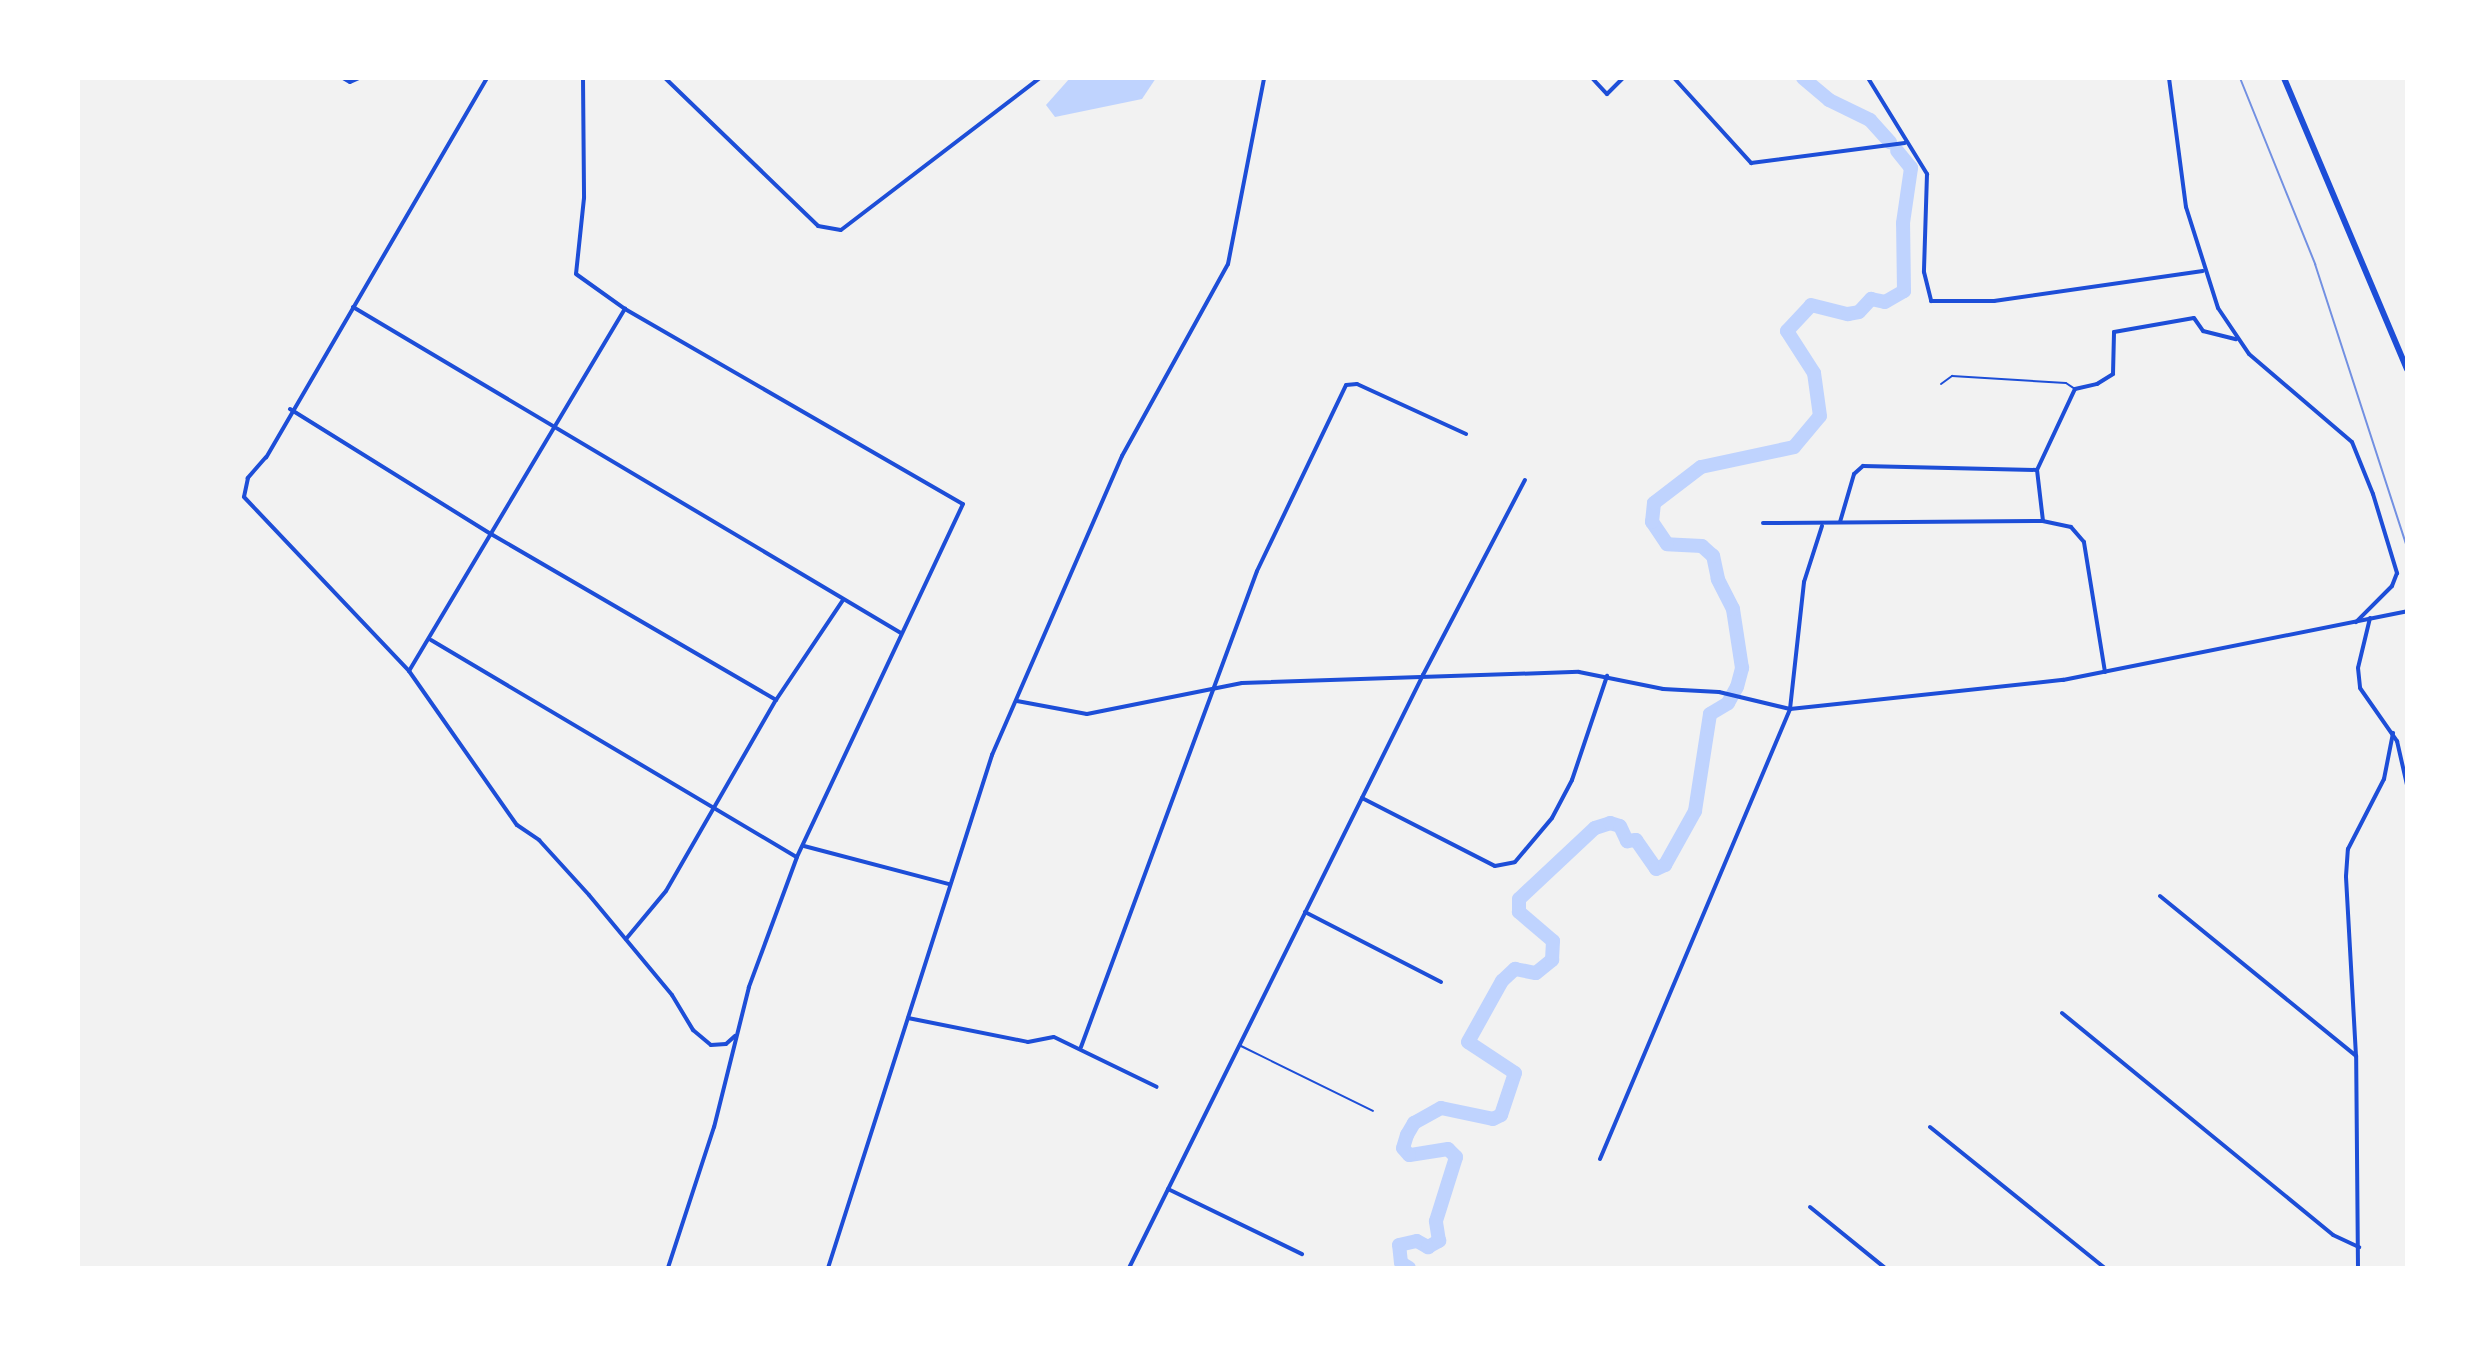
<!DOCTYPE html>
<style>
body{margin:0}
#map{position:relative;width:2485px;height:1346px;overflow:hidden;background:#f2f2f2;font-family:"DejaVu Sans",sans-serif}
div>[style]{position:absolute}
.water>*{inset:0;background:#bfd3fe}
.river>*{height:14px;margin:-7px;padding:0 7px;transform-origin:7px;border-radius:7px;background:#bfd3fe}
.service>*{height:2px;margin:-1px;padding:0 1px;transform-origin:1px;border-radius:1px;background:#1d4ed8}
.minor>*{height:4px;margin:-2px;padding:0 2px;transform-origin:2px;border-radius:2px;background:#1d4ed8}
.primary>*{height:6px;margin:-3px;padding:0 3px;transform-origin:3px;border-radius:3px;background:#1d4ed8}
.rail>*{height:2px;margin:-1px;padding:0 1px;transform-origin:1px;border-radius:1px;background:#7290e2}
span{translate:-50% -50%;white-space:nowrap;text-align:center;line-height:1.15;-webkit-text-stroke:7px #fff;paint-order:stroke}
.frame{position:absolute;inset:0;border:80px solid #fff;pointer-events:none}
</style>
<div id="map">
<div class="water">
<div style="clip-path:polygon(1070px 78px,1156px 78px,1142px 99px,1055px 117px,1046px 105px)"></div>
</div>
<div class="river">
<div style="left:1803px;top:78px;width:34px;rotate:40deg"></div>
<div style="left:1829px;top:100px;width:46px;rotate:26deg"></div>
<div style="left:1870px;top:120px;width:30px;rotate:48deg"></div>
<div style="left:1409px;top:1268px;width:9px;rotate:-148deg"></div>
<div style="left:1401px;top:1263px;width:18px;rotate:-96deg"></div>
<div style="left:1399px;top:1245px;width:18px;rotate:-13deg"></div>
<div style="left:1417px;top:1241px;width:13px;rotate:29deg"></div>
<div style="left:1428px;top:1247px;width:13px;rotate:-29deg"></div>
<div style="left:1439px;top:1241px;width:20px;rotate:-99deg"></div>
<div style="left:1436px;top:1221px;width:67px;rotate:-72.6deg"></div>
<div style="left:1456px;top:1157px;width:11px;rotate:-135deg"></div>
<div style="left:1448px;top:1149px;width:39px;rotate:171deg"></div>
<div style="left:1409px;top:1155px;width:9px;rotate:-131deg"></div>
<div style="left:1403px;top:1148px;width:14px;rotate:-73deg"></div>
<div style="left:1407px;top:1135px;width:14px;rotate:-60deg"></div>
<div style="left:1414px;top:1123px;width:31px;rotate:-29deg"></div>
<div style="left:1441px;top:1108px;width:53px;rotate:11.9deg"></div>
<div style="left:1493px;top:1119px;width:9px;rotate:-27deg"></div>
<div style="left:1501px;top:1115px;width:44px;rotate:-71.6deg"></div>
<div style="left:1515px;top:1073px;width:56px;rotate:-146.6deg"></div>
<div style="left:1468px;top:1042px;width:70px;rotate:-60.9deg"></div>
<div style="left:1502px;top:981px;width:18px;rotate:-43deg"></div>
<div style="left:1515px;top:969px;width:21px;rotate:11deg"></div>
<div style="left:1536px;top:973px;width:21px;rotate:-39deg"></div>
<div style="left:1552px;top:960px;width:19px;rotate:-87deg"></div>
<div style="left:1553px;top:941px;width:45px;rotate:-139.5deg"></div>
<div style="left:1519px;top:912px;width:13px;rotate:-90deg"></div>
<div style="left:1519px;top:899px;width:104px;rotate:-43.1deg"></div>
<div style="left:1595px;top:828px;width:16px;rotate:-18deg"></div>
<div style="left:1610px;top:823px;width:10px;rotate:17deg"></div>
<div style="left:1620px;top:826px;width:17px;rotate:65deg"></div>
<div style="left:1627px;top:841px;width:9px;rotate:-6deg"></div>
<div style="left:1636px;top:840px;width:35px;rotate:55deg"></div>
<div style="left:1656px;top:869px;width:10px;rotate:-24deg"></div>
<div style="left:1665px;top:865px;width:62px;rotate:-60.9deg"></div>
<div style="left:1695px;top:811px;width:98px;rotate:-81.2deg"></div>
<div style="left:1710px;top:714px;width:21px;rotate:-31deg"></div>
<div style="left:1728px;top:703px;width:18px;rotate:-61deg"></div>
<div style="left:1737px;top:687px;width:20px;rotate:-75deg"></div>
<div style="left:1742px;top:668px;width:60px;rotate:-98.7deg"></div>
<div style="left:1733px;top:609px;width:34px;rotate:-117deg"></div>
<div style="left:1718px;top:579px;width:24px;rotate:-102deg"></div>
<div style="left:1713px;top:556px;width:15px;rotate:-138deg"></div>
<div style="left:1702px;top:546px;width:35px;rotate:-177deg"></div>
<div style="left:1667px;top:544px;width:27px;rotate:-124deg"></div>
<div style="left:1652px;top:522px;width:19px;rotate:-84deg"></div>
<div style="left:1654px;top:503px;width:59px;rotate:-37.5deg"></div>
<div style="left:1701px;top:467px;width:95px;rotate:-12.1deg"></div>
<div style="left:1794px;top:447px;width:40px;rotate:-50deg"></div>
<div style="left:1820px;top:416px;width:43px;rotate:-97.9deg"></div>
<div style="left:1814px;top:373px;width:50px;rotate:-122.7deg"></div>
<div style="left:1787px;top:331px;width:35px;rotate:-47deg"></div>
<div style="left:1811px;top:305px;width:38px;rotate:14deg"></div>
<div style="left:1848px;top:314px;width:11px;rotate:-10deg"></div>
<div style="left:1859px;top:312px;width:18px;rotate:-47deg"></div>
<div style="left:1871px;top:299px;width:14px;rotate:12deg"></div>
<div style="left:1885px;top:302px;width:22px;rotate:-30deg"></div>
<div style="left:1904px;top:291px;width:68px;rotate:-90.8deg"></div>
<div style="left:1903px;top:223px;width:56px;rotate:-81.7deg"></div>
<div style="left:1911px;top:168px;width:22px;rotate:-129deg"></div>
</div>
<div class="service">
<div style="left:1941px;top:384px;width:14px;rotate:-36deg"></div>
<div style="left:1952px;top:376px;width:114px;rotate:3.5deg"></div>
<div style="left:2066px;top:383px;width:11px;rotate:34deg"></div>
<div style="left:1241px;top:1046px;width:147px;rotate:26.2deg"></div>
</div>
<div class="minor">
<div style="left:343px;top:78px;width:8px;rotate:30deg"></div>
<div style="left:350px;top:82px;width:10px;rotate:-24deg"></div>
<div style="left:487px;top:78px;width:439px;rotate:120.2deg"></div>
<div style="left:266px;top:457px;width:28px;rotate:131deg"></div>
<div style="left:248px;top:478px;width:19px;rotate:102deg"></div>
<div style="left:244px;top:497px;width:240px;rotate:46.5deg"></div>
<div style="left:409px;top:671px;width:188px;rotate:55deg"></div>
<div style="left:517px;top:825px;width:27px;rotate:34deg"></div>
<div style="left:539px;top:840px;width:74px;rotate:47.7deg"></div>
<div style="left:589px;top:895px;width:130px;rotate:50.3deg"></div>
<div style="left:672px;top:995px;width:41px;rotate:59deg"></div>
<div style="left:693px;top:1030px;width:23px;rotate:40deg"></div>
<div style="left:711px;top:1045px;width:15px;rotate:-4deg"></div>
<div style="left:726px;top:1044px;width:12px;rotate:-42deg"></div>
<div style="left:583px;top:78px;width:120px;rotate:89.5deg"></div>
<div style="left:584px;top:198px;width:76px;rotate:96deg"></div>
<div style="left:576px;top:274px;width:60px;rotate:35.5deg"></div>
<div style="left:625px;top:309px;width:390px;rotate:30deg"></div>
<div style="left:963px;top:504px;width:390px;rotate:115.2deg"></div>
<div style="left:797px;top:857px;width:139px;rotate:110.3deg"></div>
<div style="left:749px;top:987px;width:144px;rotate:104deg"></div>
<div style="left:714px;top:1127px;width:148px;rotate:108.1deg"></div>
<div style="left:665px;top:78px;width:213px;rotate:44deg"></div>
<div style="left:818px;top:226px;width:23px;rotate:10deg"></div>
<div style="left:841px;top:230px;width:250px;rotate:-37.4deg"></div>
<div style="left:1592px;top:78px;width:22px;rotate:47deg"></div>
<div style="left:1607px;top:94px;width:23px;rotate:-45deg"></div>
<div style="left:1674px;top:78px;width:115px;rotate:47.8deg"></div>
<div style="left:1751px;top:163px;width:155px;rotate:-7.4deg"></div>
<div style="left:1868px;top:78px;width:113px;rotate:58.4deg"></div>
<div style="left:1927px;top:174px;width:98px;rotate:91.8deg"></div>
<div style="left:1924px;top:272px;width:30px;rotate:76deg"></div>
<div style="left:1931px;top:301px;width:63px"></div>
<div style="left:1994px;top:301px;width:211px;rotate:-8.2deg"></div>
<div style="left:2169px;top:78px;width:130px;rotate:82.5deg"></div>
<div style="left:2186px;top:207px;width:106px;rotate:72.4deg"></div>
<div style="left:2218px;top:308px;width:55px;rotate:56deg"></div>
<div style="left:2249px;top:354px;width:135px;rotate:40.5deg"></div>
<div style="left:2352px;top:442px;width:56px;rotate:68deg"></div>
<div style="left:2373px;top:494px;width:83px;rotate:73.1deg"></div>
<div style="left:2397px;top:573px;width:14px;rotate:111deg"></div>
<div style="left:2392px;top:586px;width:51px;rotate:135deg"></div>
<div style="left:353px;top:307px;width:638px;rotate:30.75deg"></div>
<div style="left:290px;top:409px;width:237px;rotate:31.9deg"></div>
<div style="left:491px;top:534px;width:330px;rotate:30.2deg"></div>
<div style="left:1840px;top:522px;width:50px;rotate:-73.7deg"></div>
<div style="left:1854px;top:474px;width:12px;rotate:-42deg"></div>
<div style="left:1863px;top:466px;width:174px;rotate:1.3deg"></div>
<div style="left:1763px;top:523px;width:280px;rotate:-0.4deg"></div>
<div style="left:2370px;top:618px;width:51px;rotate:103.5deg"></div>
<div style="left:2358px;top:668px;width:20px;rotate:84deg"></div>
<div style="left:2360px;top:688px;width:65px;rotate:55.1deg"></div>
<div style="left:2397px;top:741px;width:45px;rotate:77.2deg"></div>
<div style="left:431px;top:640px;width:425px;rotate:30.7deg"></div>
<div style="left:409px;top:671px;width:422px;rotate:-59.2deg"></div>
<div style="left:2105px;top:672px;width:132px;rotate:-99.2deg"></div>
<div style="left:2084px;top:542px;width:20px;rotate:-131deg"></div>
<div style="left:2071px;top:527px;width:29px;rotate:-168deg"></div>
<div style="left:2043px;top:521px;width:51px;rotate:-96.7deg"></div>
<div style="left:2037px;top:470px;width:89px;rotate:-64.9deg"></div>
<div style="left:2075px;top:389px;width:23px;rotate:-13deg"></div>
<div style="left:2097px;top:384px;width:19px;rotate:-32deg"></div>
<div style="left:2113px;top:374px;width:42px;rotate:-88.6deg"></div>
<div style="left:2114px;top:332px;width:81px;rotate:-9.9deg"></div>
<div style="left:2194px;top:318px;width:16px;rotate:55deg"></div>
<div style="left:2203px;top:331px;width:34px;rotate:14deg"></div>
<div style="left:1017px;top:701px;width:71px;rotate:10.5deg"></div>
<div style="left:1087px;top:714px;width:158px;rotate:-11.3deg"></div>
<div style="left:1242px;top:683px;width:337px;rotate:-1.9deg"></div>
<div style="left:1579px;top:672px;width:86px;rotate:11.4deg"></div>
<div style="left:1663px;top:689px;width:56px;rotate:3.1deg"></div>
<div style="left:1719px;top:692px;width:73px;rotate:13.5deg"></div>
<div style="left:1790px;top:709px;width:275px;rotate:-6.1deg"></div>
<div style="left:2063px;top:680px;width:351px;rotate:-11.3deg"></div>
<div style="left:1362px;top:798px;width:149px;rotate:27.1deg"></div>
<div style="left:1495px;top:866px;width:20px;rotate:-11deg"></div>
<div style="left:1515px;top:862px;width:57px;rotate:-49.9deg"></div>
<div style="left:1552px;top:818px;width:43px;rotate:-62.2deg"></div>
<div style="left:1572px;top:780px;width:110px;rotate:-71.4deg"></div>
<div style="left:804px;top:846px;width:150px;rotate:14.7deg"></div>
<div style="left:2160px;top:896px;width:253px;rotate:39.2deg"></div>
<div style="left:1305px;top:912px;width:153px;rotate:27.2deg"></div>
<div style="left:626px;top:939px;width:62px;rotate:-50.2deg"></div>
<div style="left:666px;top:891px;width:220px;rotate:-60.1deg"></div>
<div style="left:776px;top:700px;width:120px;rotate:-56.2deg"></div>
<div style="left:2062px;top:1013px;width:350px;rotate:39.3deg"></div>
<div style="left:2333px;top:1235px;width:29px;rotate:25deg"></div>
<div style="left:908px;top:1018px;width:122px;rotate:11.3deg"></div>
<div style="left:1028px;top:1042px;width:26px;rotate:-11deg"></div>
<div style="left:1054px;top:1037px;width:114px;rotate:25.9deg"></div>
<div style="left:1081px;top:1047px;width:507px;rotate:-69.71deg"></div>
<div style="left:1257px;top:571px;width:206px;rotate:-64.4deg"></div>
<div style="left:1346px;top:385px;width:11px;rotate:-5deg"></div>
<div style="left:1357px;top:384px;width:120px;rotate:24.6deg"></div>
<div style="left:1930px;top:1127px;width:225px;rotate:38.9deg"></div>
<div style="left:1600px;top:1159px;width:488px;rotate:-67.1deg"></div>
<div style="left:1790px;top:709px;width:128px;rotate:-83.7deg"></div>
<div style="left:1804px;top:582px;width:59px;rotate:-72.2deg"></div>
<div style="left:1168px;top:1189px;width:149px;rotate:25.9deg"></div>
<div style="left:1810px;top:1207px;width:97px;rotate:39.1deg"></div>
<div style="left:828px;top:1268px;width:539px;rotate:-72.27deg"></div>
<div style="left:992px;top:755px;width:326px;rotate:-66.5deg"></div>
<div style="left:1122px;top:456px;width:219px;rotate:-61.1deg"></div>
<div style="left:1228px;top:264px;width:189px;rotate:-79deg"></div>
<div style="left:1129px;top:1268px;width:662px;rotate:-63.63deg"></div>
<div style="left:1423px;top:675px;width:220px;rotate:-62.4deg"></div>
<div style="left:2358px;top:1268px;width:212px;rotate:-90.5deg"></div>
<div style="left:2356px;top:1056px;width:180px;rotate:-93.2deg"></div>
<div style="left:2346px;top:876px;width:27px;rotate:-86deg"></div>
<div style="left:2348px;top:849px;width:79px;rotate:-62.8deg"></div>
<div style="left:2384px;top:779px;width:47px;rotate:-78.9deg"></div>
</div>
<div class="primary">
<div style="left:2284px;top:78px;width:316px;rotate:67.1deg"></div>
</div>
<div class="rail">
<div style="left:2240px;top:78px;width:201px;rotate:68deg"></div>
<div style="left:2315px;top:264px;width:298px;rotate:72deg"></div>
</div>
<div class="frame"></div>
</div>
